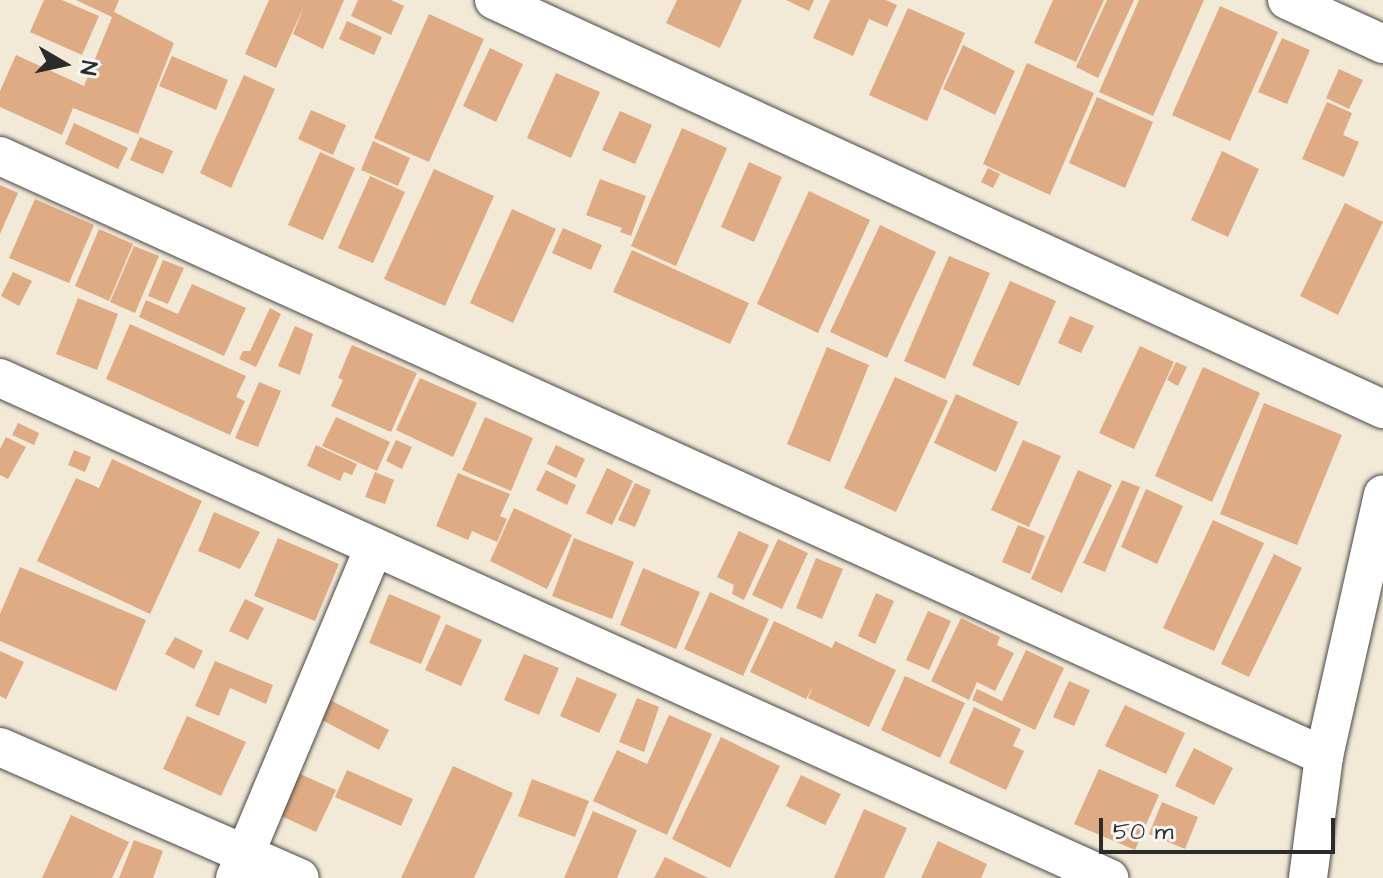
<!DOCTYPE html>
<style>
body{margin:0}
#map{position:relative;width:1383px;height:878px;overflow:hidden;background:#f3e9d7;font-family:"Architects Daughter",sans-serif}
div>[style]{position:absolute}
.building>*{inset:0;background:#deab85}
.roads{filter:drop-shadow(0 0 2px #494845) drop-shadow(0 0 2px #494845)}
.minor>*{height:38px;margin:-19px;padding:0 19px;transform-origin:19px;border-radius:19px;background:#fff}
span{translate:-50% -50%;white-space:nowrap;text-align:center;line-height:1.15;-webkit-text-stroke:6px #f6f6f2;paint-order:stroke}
.north{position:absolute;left:24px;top:24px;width:80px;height:80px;-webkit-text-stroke:6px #f6f6f2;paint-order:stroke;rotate:99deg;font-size:22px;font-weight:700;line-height:32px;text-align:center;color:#2b2b2b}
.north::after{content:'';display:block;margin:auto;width:28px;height:36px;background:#2b2b2b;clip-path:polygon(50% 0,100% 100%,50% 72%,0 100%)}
.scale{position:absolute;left:1099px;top:818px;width:236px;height:36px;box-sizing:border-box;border:4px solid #2b2b2b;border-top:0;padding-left:10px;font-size:24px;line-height:28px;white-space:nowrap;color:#2b2b2b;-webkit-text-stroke:6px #f6f6f2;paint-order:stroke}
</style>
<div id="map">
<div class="building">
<div style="clip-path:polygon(44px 0,62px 0,99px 16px,82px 55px,30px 32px)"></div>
<div style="clip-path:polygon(76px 0,119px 0,114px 12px,174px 43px,138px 134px,73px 108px,62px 135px,0 107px,0 91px,16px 55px,84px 86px,112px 17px)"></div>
<div style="clip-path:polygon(269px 0,344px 0,323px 49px,293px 34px,305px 4px,276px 68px,245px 54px)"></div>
<div style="clip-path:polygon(358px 0,391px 0,404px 6px,391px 35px,351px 16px)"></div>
<div style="clip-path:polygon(677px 0,742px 0,720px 48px,666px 23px)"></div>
<div style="clip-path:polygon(786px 0,814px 0,809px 11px)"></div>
<div style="clip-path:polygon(830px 0,886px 0,897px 5px,887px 27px,869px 19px,853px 56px,813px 38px)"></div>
<div style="clip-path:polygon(1053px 0,1104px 0,1076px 62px,1034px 43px)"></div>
<div style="clip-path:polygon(1107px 0,1134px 0,1098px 78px,1076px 67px)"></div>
<div style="clip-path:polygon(1139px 0,1204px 0,1153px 116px,1099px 92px)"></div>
<div style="clip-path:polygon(1220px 6px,1278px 32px,1230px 141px,1172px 115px)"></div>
<div style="clip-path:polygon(908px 8px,965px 33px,927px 121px,869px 95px)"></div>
<div style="clip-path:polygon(429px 14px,484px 39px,429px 162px,374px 138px)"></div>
<div style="clip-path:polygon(347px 21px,382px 37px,374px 55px,339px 39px)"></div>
<div style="clip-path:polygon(1282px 38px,1310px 50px,1287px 104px,1258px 92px)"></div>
<div style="clip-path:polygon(963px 45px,1015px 71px,995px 115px,943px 89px)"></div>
<div style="clip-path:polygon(490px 48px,523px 64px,496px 122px,463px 106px)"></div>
<div style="clip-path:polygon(172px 56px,228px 80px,216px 110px,159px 86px)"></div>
<div style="clip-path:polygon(1027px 63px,1094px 93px,1050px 195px,983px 164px)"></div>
<div style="clip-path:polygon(1339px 69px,1363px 80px,1349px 109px,1326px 98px)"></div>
<div style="clip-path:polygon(556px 73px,600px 92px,571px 158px,527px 138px)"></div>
<div style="clip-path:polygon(244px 75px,275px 89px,231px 188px,200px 173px)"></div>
<div style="clip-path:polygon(1097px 97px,1153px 122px,1125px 188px,1069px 163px)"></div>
<div style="clip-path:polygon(1327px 102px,1352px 113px,1343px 135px,1359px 142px,1344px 177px,1302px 159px)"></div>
<div style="clip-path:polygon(311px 110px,346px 125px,333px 155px,298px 139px)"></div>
<div style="clip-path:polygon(620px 111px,652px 125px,635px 164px,602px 150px)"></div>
<div style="clip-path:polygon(74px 123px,128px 148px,118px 169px,65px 144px)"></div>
<div style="clip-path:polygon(682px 128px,727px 148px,676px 266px,631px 246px)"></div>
<div style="clip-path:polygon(140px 137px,173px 151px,163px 174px,130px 160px)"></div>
<div style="clip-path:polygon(373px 141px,410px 158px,398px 186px,361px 170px)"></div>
<div style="clip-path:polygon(1222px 151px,1259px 169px,1228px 237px,1191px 220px)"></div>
<div style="clip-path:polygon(320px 152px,355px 168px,323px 240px,288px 225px)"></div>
<div style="clip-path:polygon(749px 162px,782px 177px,754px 242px,721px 227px)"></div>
<div style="clip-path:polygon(988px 168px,1000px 174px,993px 188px,981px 182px)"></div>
<div style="clip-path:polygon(434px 169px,494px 196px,445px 306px,384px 279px)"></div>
<div style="clip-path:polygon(370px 176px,405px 192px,373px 263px,338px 248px)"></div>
<div style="clip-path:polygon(600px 179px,646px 196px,631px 236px,620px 232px,622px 228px,586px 215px)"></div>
<div style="clip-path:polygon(0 185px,18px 193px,0 234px)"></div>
<div style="clip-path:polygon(809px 191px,870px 220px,818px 333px,757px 304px)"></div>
<div style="clip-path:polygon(35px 199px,94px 225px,69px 283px,9px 258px)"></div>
<div style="clip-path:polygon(1345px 203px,1383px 222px,1338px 315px,1300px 296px)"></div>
<div style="clip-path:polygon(512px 209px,556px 229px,513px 323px,470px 303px)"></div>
<div style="clip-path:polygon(880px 225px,936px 252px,887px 358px,830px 332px)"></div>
<div style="clip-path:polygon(563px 228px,602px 245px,591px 270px,552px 253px)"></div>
<div style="clip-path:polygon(99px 229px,133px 244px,109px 301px,75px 286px)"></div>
<div style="clip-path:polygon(134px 246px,159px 256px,135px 313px,110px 302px)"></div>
<div style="clip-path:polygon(632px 250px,749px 303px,730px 344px,613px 292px)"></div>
<div style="clip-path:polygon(949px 256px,990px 273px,945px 379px,904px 361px)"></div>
<div style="clip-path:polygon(163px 260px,184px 268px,168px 304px,148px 296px)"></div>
<div style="clip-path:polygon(13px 272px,32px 281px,19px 306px,1px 296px)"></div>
<div style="clip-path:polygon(1010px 281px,1056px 301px,1019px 386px,972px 365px)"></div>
<div style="clip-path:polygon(192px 284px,246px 308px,224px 356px,139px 317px,146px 300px,178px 314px)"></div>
<div style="clip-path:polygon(78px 298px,118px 314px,97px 370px,56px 354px)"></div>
<div style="clip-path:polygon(270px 308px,281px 314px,256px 367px,239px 359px,243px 351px,250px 351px)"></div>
<div style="clip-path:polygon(1070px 316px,1094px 326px,1081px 353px,1058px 343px)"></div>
<div style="clip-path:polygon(130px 324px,246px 376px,236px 397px,245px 401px,230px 435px,106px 379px)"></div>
<div style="clip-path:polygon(295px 326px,313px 334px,300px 375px,278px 366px)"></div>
<div style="clip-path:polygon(352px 345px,417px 373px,391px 432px,331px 406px,343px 380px,338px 378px)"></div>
<div style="clip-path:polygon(1140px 346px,1174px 362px,1134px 449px,1099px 433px)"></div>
<div style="clip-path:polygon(827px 347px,869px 365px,830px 462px,787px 444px)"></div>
<div style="clip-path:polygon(1176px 362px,1187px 367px,1178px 386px,1167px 380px)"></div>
<div style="clip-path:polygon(1203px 367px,1260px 393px,1212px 502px,1155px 476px)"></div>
<div style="clip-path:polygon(895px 377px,948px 401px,896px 512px,844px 488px)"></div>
<div style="clip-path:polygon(420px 378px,477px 403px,453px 457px,396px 430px)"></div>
<div style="clip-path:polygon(259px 382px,281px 391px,258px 447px,235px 438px)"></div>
<div style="clip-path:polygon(956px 394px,1018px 422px,996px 472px,934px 443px)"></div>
<div style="clip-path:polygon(1264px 403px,1342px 435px,1297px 545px,1220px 514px)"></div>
<div style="clip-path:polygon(336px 417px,390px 442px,377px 471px,322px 446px)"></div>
<div style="clip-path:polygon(485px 417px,533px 438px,511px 491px,462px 470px)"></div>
<div style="clip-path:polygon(18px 423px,39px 433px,34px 445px,12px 435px)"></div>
<div style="clip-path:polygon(6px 437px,26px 447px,8px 479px,0 475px,0 449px)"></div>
<div style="clip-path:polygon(396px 440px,412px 447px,402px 469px,386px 461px)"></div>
<div style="clip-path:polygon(1023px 440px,1061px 456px,1029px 527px,991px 510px)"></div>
<div style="clip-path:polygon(316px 445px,357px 464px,352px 475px,344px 472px,340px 481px,307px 466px)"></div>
<div style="clip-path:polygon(556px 445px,585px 459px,576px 478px,547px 464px)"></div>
<div style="clip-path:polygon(74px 450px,91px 457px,85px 472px,68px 465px)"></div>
<div style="clip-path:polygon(112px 459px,202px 501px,150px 614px,37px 561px,76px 478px,99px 488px)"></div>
<div style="clip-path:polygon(607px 468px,633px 481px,612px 525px,586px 513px)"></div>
<div style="clip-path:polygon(546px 470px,576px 485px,567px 505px,536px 490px)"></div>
<div style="clip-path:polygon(1078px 470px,1112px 485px,1062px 593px,1031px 579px)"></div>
<div style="clip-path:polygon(375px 472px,394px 480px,385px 504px,365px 497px)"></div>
<div style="clip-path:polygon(458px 473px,510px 494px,500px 516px,507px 519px,497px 542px,472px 531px,468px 540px,436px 526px)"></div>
<div style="clip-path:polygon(1122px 480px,1140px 487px,1105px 572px,1083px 563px)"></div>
<div style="clip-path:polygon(635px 483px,651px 490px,635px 527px,618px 520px)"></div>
<div style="clip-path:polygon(1146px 489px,1183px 506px,1157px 564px,1121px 547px)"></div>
<div style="clip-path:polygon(514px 508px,572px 535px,547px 589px,490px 561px)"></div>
<div style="clip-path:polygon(214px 512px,260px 532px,240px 569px,198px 551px)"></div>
<div style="clip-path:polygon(1213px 520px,1264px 543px,1214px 651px,1163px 628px)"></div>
<div style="clip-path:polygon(1018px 525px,1045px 536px,1030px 574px,1002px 562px)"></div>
<div style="clip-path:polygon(739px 531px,769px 545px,744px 600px,732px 594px,734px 585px,717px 577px)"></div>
<div style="clip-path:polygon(278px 538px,339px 564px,315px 621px,254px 596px)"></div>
<div style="clip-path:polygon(574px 538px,634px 562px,612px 619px,552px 596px)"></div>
<div style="clip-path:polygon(778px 539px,808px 553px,782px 609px,752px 595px)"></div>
<div style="clip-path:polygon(1274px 554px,1302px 568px,1249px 677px,1221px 664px)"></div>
<div style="clip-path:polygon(816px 558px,843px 569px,822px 619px,796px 608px)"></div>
<div style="clip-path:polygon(20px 567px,146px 620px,116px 691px,0 641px,0 614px)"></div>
<div style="clip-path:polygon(643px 568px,700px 592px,676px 649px,620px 625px)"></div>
<div style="clip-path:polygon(710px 592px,769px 619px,743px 676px,684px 649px)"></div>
<div style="clip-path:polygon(876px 593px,894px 601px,875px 644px,858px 636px)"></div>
<div style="clip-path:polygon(389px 594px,441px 616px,421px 664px,369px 643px)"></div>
<div style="clip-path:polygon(245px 599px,264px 608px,248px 640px,229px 631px)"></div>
<div style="clip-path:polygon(928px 611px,951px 621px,929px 670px,906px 660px)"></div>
<div style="clip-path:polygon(961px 618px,1000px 637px,997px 645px,1014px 653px,995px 691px,977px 682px,969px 700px,931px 681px)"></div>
<div style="clip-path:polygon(774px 621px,832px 648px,835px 641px,896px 670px,869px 727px,808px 698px,813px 686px,806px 699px,750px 672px)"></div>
<div style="clip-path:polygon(446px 624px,482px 640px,461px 686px,425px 670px)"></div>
<div style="clip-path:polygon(175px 637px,203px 651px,194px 669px,165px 654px)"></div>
<div style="clip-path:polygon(1026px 650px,1064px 668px,1035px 730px,972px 700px,977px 689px,1002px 701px)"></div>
<div style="clip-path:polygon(0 651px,24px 662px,6px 699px,0 696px)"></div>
<div style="clip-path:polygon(524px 654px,559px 668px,539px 715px,504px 700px)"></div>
<div style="clip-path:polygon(215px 661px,273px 685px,266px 704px,230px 688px,219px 716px,195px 706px)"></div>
<div style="clip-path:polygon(905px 676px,965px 703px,940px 758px,881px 730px)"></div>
<div style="clip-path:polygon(577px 677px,617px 694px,599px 733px,560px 716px)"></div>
<div style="clip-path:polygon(1069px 681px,1090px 690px,1074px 726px,1053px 717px)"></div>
<div style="clip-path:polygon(637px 698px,659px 707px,644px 752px,619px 742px)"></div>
<div style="clip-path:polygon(328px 699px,389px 730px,379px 750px,318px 718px)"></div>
<div style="clip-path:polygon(1125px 705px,1185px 733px,1166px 774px,1105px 746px)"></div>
<div style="clip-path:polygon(974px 707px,1021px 729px,1013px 746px,1024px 751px,1006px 790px,949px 763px)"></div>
<div style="clip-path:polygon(669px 715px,712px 734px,667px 835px,593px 801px,617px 750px,647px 764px)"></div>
<div style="clip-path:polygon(187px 716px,246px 742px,221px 796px,163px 769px)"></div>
<div style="clip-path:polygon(721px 737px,780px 766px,730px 868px,672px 839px)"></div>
<div style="clip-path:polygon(1194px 748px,1233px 768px,1214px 805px,1175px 786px)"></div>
<div style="clip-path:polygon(453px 766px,513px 793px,474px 878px,401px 878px)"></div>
<div style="clip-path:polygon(1099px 769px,1159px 795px,1135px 850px,1074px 824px)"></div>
<div style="clip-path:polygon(347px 770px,413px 799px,401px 826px,335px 797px)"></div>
<div style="clip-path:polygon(298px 773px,336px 790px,316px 832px,279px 815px)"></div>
<div style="clip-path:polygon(801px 775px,841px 794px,825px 825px,786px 806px)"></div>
<div style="clip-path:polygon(532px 779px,589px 801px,575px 837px,518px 816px)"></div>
<div style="clip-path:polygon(1162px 802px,1198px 817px,1185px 849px,1149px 834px)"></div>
<div style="clip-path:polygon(864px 809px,907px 828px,884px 878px,834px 878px)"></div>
<div style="clip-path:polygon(593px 811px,637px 830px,617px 878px,564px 878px)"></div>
<div style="clip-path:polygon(71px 815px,129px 842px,112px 878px,42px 878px)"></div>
<div style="clip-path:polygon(134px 840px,163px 851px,153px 878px,119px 878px)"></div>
<div style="clip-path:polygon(938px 841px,987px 864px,981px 878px,921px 878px)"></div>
<div style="clip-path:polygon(665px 857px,708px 878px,654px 878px)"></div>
</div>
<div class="roads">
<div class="minor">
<div style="left:494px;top:0;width:979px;rotate:24.71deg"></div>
<div style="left:1287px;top:0;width:106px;rotate:24.6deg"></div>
<div style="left:0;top:156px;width:1454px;rotate:24.38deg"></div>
<div style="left:0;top:378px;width:1217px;rotate:24.27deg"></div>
<div style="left:0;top:747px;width:327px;rotate:23.6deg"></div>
<div style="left:235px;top:878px;width:359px;rotate:-67.2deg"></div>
<div style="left:1308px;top:878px;width:123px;rotate:-82.5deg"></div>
<div style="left:1324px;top:756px;width:268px;rotate:-77.3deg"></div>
</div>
</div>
<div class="north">N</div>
<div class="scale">50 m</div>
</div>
